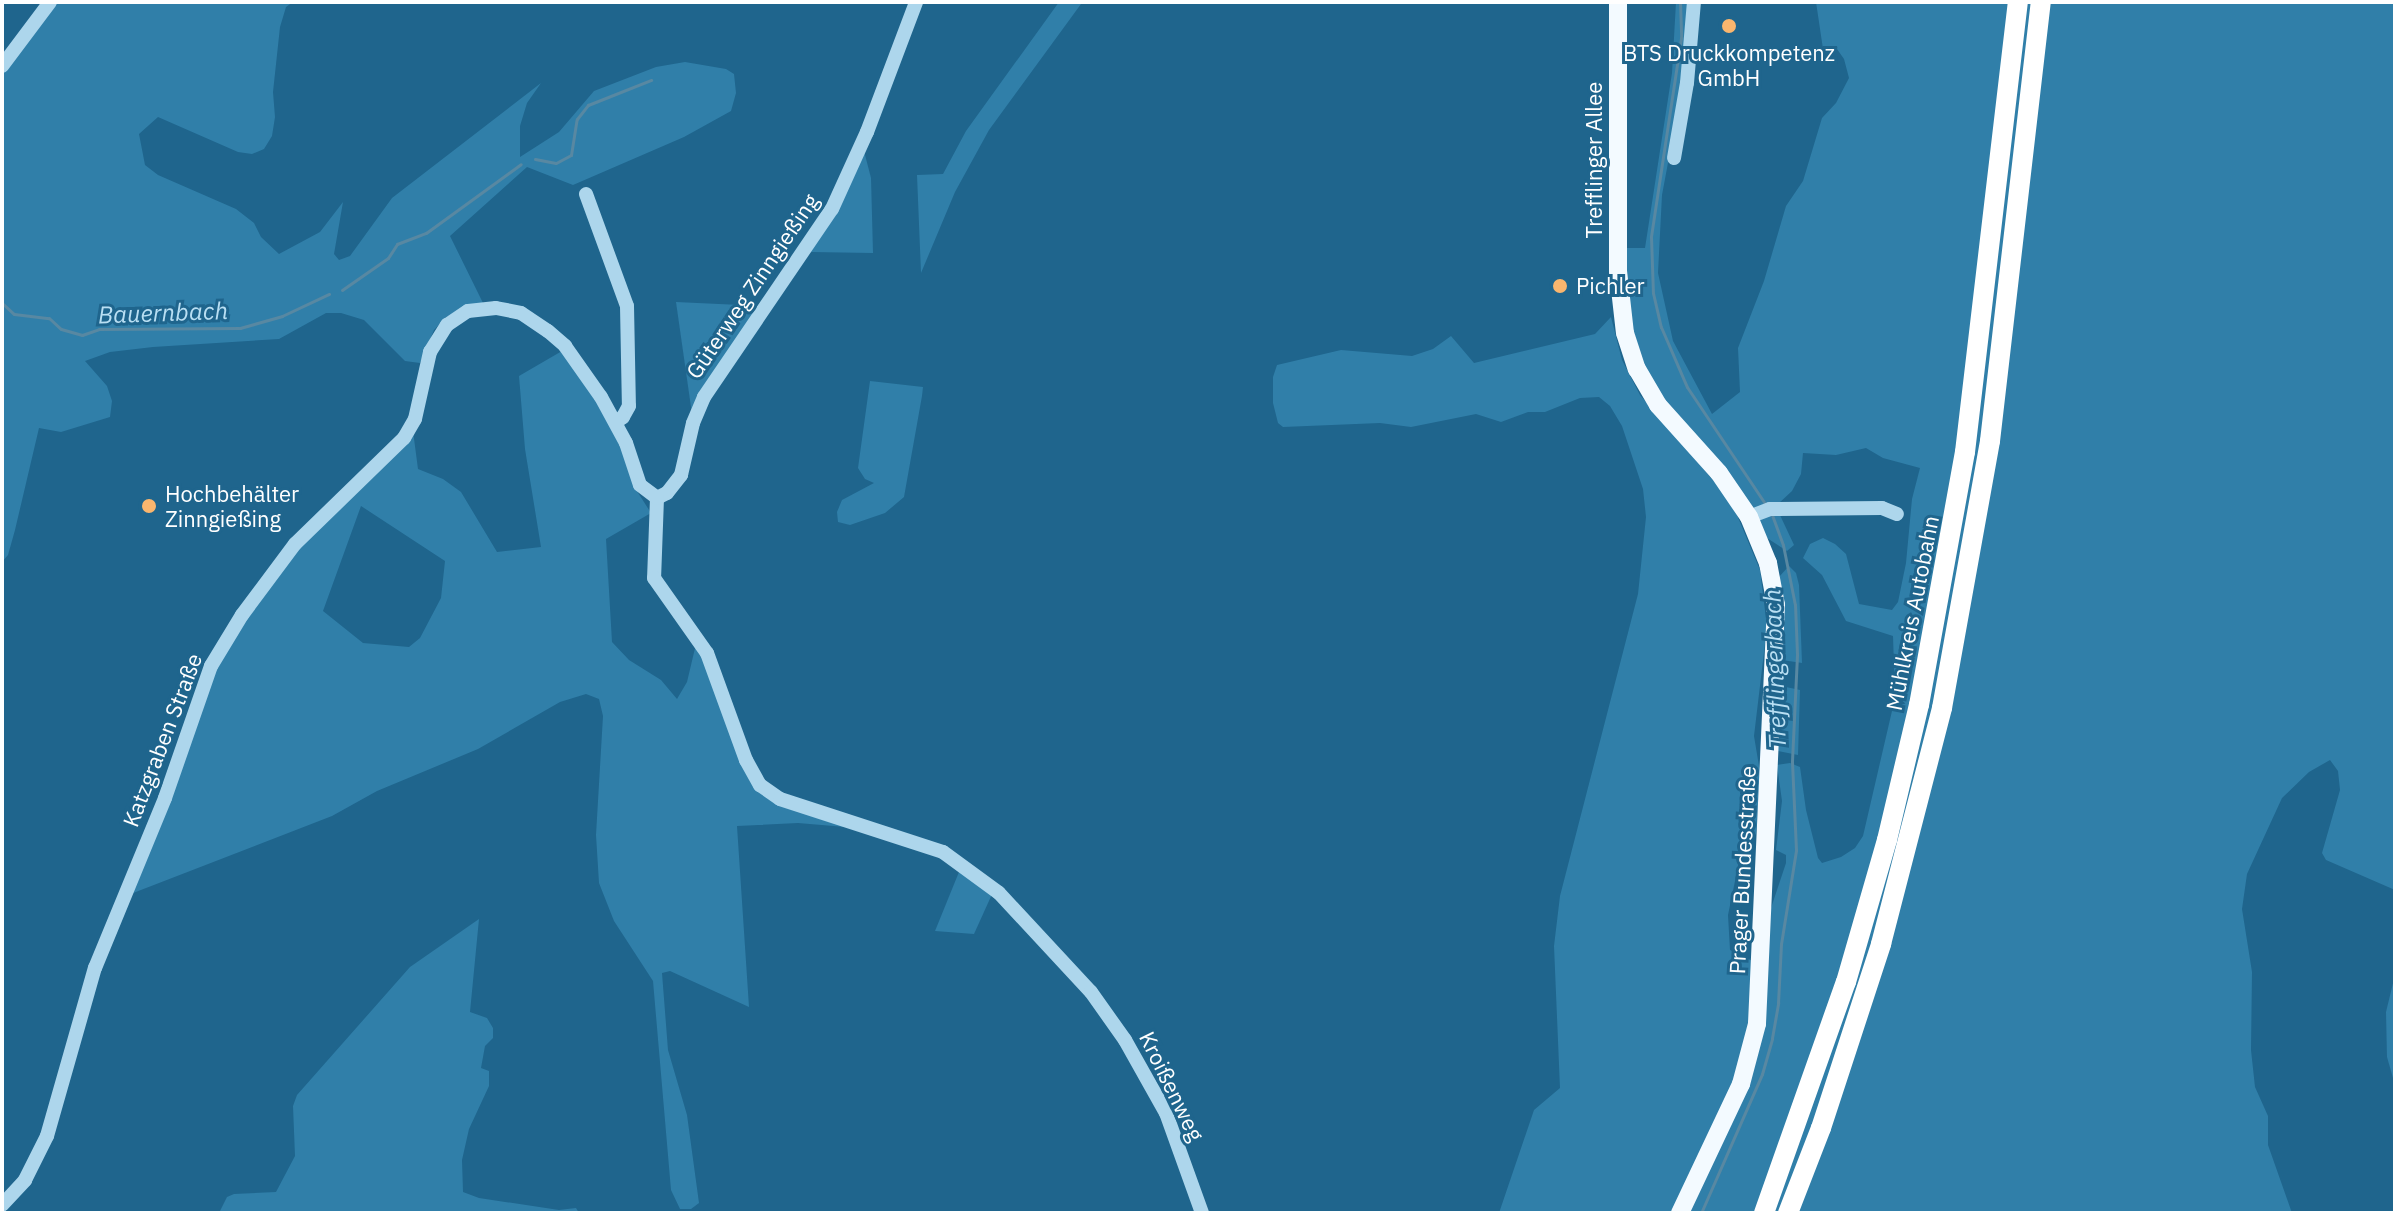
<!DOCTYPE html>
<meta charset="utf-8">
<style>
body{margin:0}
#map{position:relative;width:2397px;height:1215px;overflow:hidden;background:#1f658d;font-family:"IBM Plex Sans",sans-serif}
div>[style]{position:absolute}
.green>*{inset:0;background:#307fa9}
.stream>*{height:3px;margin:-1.5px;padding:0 1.5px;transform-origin:1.5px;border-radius:1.5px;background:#5888a2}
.minor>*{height:14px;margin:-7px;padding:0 7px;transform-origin:7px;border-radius:7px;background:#add6ec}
.major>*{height:18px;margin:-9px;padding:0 9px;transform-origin:9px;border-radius:9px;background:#f3faff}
.highway>*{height:20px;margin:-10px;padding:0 10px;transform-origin:10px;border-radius:10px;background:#fff}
.dots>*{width:22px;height:22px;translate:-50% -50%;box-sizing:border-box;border:4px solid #1f658d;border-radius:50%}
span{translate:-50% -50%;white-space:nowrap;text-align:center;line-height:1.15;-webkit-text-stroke:6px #1f658d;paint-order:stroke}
.poi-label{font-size:22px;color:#fff}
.left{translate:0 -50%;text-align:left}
.street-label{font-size:22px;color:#fff}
.water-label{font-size:24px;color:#b9dff3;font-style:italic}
.frame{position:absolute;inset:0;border:4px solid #fff;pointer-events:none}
</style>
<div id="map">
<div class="green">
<div style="clip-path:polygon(56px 2px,293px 2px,286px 7px,280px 27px,273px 92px,275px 117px,272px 136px,264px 149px,252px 154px,238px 152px,158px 117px,139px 134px,145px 165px,158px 175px,236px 209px,254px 223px,261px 237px,279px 254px,320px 232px,343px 202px,334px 254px,339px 260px,350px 256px,392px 198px,541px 83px,527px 103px,520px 126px,520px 157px,559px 132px,594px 91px,656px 67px,685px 62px,726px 69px,734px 74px,736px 93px,731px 111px,684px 137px,573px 185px,527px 167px,450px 236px,483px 303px,446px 317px,434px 330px,420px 363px,405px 361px,364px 320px,341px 313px,326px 313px,279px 339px,153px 347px,110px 352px,85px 361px,107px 386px,112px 401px,110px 417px,61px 432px,39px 428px,15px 530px,8px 555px,2px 562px,2px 74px)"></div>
<div style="clip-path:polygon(1059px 2px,1081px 4px,989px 130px,955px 192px,921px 273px,917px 175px,943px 174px,966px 131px)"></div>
<div style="clip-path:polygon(1676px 2px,1690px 2px,1682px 88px,1662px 195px,1658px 273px,1673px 341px,1712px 414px,1740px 392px,1738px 348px,1764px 281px,1786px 206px,1803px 181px,1822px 118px,1836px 103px,1849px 78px,1844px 59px,1837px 49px,1823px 49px,1816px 2px,2395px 2px,2395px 890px,2326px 860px,2322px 853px,2340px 790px,2338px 771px,2330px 760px,2309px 772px,2282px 798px,2247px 874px,2242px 909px,2252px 972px,2251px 1050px,2255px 1087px,2268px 1116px,2268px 1145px,2292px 1213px,1499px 1213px,1534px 1110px,1560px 1088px,1554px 946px,1560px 896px,1638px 594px,1646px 517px,1643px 489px,1622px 426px,1610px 406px,1599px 397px,1580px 398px,1545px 412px,1528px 412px,1501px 422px,1476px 414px,1411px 427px,1380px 423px,1283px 427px,1278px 423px,1273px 403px,1273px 377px,1277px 365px,1341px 350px,1412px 356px,1433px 349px,1451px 336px,1474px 363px,1595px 334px,1611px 317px,1622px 360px,1640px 395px,1719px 487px,1737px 515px,1760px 570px,1767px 627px,1754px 736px,1760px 772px,1756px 834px,1741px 852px,1728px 915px,1730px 950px,1765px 967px,1768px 917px,1786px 863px,1786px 855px,1776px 850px,1782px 801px,1777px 765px,1790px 763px,1800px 767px,1806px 810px,1818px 858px,1822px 863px,1841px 857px,1855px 848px,1863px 836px,1895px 698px,1893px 636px,1846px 621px,1822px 575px,1803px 558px,1810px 544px,1823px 538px,1835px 544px,1846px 554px,1859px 604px,1892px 610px,1898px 602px,1906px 563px,1912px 499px,1920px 468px,1883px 458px,1866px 448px,1836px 455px,1803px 453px,1801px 474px,1792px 491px,1777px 505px,1751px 509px,1670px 411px,1647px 375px,1628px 313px,1624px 248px,1645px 248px,1672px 73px)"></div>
<div style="clip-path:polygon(864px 151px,871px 178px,873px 253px,811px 252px)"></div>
<div style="clip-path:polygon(676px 302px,762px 306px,692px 414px)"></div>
<div style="clip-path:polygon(evenodd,562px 351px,615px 430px,635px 488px,651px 513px,606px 539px,612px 642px,629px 660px,661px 680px,677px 699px,687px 682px,696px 644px,759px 789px,857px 828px,798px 823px,737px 826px,749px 1007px,670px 971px,662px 973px,668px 1050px,687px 1115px,699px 1203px,691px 1209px,680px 1209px,671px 1190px,653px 981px,614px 921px,599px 883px,596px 835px,603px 716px,599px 699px,586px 694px,560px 702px,478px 749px,377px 791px,332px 816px,128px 895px,223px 651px,299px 546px,413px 431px,418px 469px,443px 479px,461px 492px,497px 552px,541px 547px,525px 449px,519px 376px,562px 351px,361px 506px,445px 561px,441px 598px,420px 638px,409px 647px,363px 643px,323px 611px,361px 506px)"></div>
<div style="clip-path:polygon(870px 381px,923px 387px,922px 396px,904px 497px,885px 513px,850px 525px,838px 522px,837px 512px,842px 500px,874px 483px,865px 479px,858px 468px)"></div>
<div style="clip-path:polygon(1779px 513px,1794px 545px,1787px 551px,1767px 538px,1757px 519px)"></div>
<div style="clip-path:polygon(1789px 566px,1796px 573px,1799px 585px,1802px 663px,1782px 660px,1777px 579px)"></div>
<div style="clip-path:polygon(1786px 687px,1800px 690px,1798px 755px,1778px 751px,1781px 690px)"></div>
<div style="clip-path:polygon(961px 867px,993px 892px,974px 934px,935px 931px)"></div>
<div style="clip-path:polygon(479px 919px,470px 1012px,487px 1018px,493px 1028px,493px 1038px,485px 1046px,481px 1068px,489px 1071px,489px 1086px,469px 1129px,462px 1160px,463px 1192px,479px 1198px,559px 1210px,576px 1208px,579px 1213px,219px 1213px,227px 1197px,234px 1194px,276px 1192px,295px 1156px,293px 1106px,297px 1095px,410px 967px)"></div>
<div style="clip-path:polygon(2395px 975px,2395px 1085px,2387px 1057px,2386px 1012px)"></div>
</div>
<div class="stream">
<div style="left:1680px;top:2px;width:36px;rotate:88deg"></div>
<div style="left:1681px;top:38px;width:201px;rotate:98.6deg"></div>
<div style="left:1651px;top:237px;width:56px;rotate:88deg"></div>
<div style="left:1653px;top:293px;width:35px;rotate:77deg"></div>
<div style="left:1661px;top:327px;width:65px;rotate:66.6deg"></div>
<div style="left:1687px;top:387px;width:142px;rotate:56.2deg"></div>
<div style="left:535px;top:159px;width:21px;rotate:11deg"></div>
<div style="left:556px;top:163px;width:17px;rotate:-28deg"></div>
<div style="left:571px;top:155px;width:36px;rotate:-81deg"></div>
<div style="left:577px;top:119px;width:18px;rotate:-52deg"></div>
<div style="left:588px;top:105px;width:68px;rotate:-21.6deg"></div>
<div style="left:342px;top:290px;width:56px;rotate:-34.8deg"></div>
<div style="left:388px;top:258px;width:17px;rotate:-57deg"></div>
<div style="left:397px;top:244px;width:31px;rotate:-21deg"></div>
<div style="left:426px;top:233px;width:117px;rotate:-36deg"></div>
<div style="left:2px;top:303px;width:16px;rotate:43deg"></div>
<div style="left:14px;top:314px;width:35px;rotate:7deg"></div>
<div style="left:49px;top:318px;width:16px;rotate:43deg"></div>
<div style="left:61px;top:329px;width:22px;rotate:16deg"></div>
<div style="left:82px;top:335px;width:18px;rotate:-19deg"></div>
<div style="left:99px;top:329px;width:141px;rotate:-0.4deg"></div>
<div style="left:240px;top:328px;width:44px;rotate:-15.9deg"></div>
<div style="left:282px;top:316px;width:52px;rotate:-25.1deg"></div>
<div style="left:1701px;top:1213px;width:152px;rotate:-66.3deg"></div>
<div style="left:1762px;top:1074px;width:37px;rotate:-74deg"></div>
<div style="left:1772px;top:1038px;width:36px;rotate:-80deg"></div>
<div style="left:1778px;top:1003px;width:59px;rotate:-87.1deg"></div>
<div style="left:1781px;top:944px;width:95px;rotate:-80.9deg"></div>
<div style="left:1796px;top:850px;width:89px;rotate:-92.6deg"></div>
<div style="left:1792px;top:761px;width:107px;rotate:-87.3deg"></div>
<div style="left:1797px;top:654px;width:49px;rotate:-92.3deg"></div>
<div style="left:1795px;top:605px;width:61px;rotate:-101.3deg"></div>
<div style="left:1783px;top:545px;width:32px;rotate:-110deg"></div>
</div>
<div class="minor">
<div style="left:2px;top:66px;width:80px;rotate:-53.1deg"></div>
<div style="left:1674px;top:158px;width:76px;rotate:-80.2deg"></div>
<div style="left:1687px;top:83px;width:81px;rotate:-85.1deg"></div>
<div style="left:586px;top:194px;width:119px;rotate:69.9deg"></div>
<div style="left:627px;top:306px;width:100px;rotate:88.9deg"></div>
<div style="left:629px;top:406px;width:13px;rotate:119deg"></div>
<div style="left:623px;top:417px;width:9px;rotate:144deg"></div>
<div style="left:657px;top:498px;width:80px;rotate:92.1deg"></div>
<div style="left:654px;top:578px;width:92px;rotate:54.8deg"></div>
<div style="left:707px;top:653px;width:114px;rotate:70deg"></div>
<div style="left:746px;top:760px;width:29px;rotate:61deg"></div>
<div style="left:760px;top:785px;width:24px;rotate:35deg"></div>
<div style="left:780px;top:799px;width:171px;rotate:18deg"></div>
<div style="left:943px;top:852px;width:69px;rotate:36.2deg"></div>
<div style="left:999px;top:893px;width:135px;rotate:47.1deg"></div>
<div style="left:1091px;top:992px;width:59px;rotate:54.7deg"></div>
<div style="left:1125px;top:1040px;width:84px;rotate:60.7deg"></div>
<div style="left:1166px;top:1113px;width:106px;rotate:70.2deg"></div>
<div style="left:657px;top:498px;width:11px;rotate:-27deg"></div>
<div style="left:667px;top:493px;width:23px;rotate:-52deg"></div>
<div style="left:681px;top:475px;width:53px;rotate:-77deg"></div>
<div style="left:693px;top:423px;width:28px;rotate:-67deg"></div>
<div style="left:704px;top:397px;width:227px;rotate:-55.8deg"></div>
<div style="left:832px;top:209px;width:85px;rotate:-65.6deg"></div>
<div style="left:867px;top:132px;width:139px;rotate:-69.3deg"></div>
<div style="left:1749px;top:517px;width:22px;rotate:-21deg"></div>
<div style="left:1770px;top:509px;width:112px;rotate:-0.5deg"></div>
<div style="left:1882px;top:508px;width:16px;rotate:22deg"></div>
<div style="left:2px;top:1205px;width:34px;rotate:-47deg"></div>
<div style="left:25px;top:1180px;width:49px;rotate:-63.4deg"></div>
<div style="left:47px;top:1136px;width:175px;rotate:-74.1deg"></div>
<div style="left:95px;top:968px;width:184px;rotate:-67.6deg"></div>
<div style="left:165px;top:798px;width:140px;rotate:-70.8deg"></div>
<div style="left:211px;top:666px;width:60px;rotate:-58.7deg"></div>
<div style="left:242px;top:615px;width:89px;rotate:-53.3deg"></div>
<div style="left:295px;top:544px;width:152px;rotate:-44.2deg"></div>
<div style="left:404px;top:438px;width:22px;rotate:-60deg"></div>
<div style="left:415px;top:419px;width:69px;rotate:-77.4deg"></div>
<div style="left:430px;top:352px;width:32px;rotate:-58deg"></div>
<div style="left:447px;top:325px;width:25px;rotate:-34deg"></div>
<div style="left:468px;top:311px;width:28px;rotate:-6deg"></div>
<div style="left:496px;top:308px;width:25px;rotate:11deg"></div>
<div style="left:521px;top:313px;width:32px;rotate:34deg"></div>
<div style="left:548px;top:331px;width:23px;rotate:41deg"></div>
<div style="left:565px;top:346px;width:62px;rotate:54.8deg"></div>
<div style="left:601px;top:397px;width:52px;rotate:61.5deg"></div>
<div style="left:626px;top:443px;width:44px;rotate:71.6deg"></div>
<div style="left:640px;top:485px;width:21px;rotate:37deg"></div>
</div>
<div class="major">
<div style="left:1618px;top:2px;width:269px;rotate:90deg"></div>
<div style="left:1618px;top:271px;width:62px;rotate:83.6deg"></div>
<div style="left:1625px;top:333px;width:38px;rotate:72deg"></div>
<div style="left:1637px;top:369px;width:42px;rotate:59.7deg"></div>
<div style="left:1658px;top:405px;width:91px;rotate:48.1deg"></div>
<div style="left:1719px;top:473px;width:53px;rotate:55.7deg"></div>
<div style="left:1749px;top:517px;width:50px;rotate:67.6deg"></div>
<div style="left:1768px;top:563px;width:43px;rotate:79.2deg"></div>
<div style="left:1776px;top:605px;width:419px;rotate:92.6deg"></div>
<div style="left:1757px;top:1024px;width:62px;rotate:104.9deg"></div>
<div style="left:1741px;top:1084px;width:143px;rotate:115.3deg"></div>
</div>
<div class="highway">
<div style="left:1764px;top:1213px;width:245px;rotate:-70.5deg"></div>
<div style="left:1846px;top:982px;width:148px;rotate:-73.9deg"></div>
<div style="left:1887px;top:840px;width:139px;rotate:-76.7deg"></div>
<div style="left:1919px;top:705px;width:257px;rotate:-79.7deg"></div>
<div style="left:1965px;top:452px;width:453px;rotate:-83.3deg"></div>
<div style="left:1788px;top:1213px;width:91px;rotate:-68.8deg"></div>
<div style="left:1821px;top:1128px;width:194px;rotate:-71.9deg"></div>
<div style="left:1881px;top:944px;width:244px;rotate:-75.5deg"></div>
<div style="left:1942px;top:708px;width:271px;rotate:-79.8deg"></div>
<div style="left:1990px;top:441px;width:442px;rotate:-83.4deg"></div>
</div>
<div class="dots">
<div style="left:1729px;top:26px;background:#fab66e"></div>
<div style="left:1560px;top:286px;background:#fab66e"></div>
<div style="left:149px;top:506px;background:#fab66e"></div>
</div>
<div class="poi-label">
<span style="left:1729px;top:65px">BTS Druckkompetenz<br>GmbH</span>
<span class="left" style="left:1576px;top:286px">Pichler</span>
<span class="left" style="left:165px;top:506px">Hochbehälter<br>Zinngießing</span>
</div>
<div class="street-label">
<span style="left:1594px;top:160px;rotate:-90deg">Trefflinger Allee</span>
<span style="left:752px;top:286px;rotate:-56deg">Güterweg Zinngießing</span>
<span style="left:1912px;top:613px;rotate:-79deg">Mühlkreis Autobahn</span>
<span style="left:162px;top:740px;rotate:-69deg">Katzgraben Straße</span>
<span style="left:1742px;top:870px;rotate:-87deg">Prager Bundesstraße</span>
<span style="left:1172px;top:1086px;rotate:64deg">Kroißenweg</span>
</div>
<div class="water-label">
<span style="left:163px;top:313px;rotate:-2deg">Bauernbach</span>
<span style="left:1775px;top:669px;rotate:-92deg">Trefflingerbach</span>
</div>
<div class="frame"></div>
</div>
